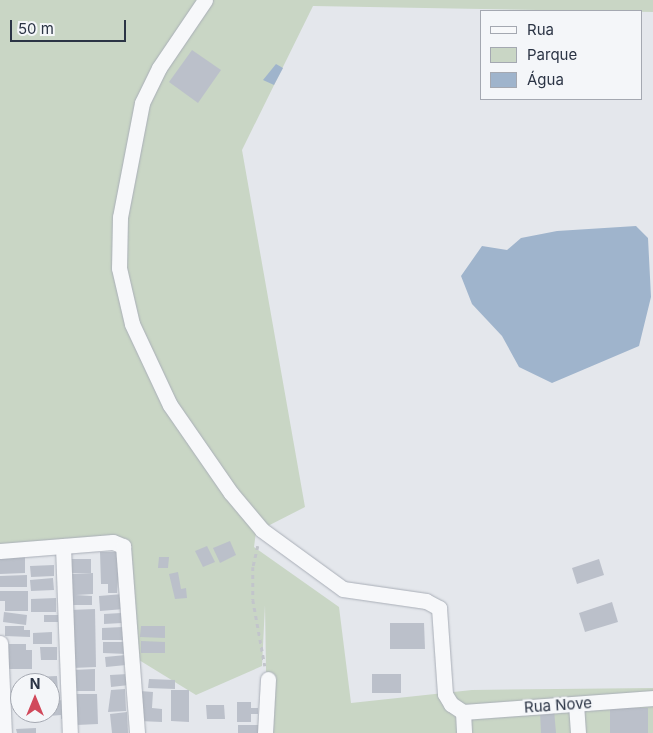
<!DOCTYPE html>
<meta charset="utf-8">
<style>
body{margin:0}
#map{position:relative;width:653px;height:733px;overflow:hidden;background:#e4e7ec;font-family:Inter,sans-serif}
div>[style]{position:absolute}
.green>*{inset:0;background:#c9d6c5}
.water>*{inset:0;background:#9fb4cc}
.building>*{inset:0;background:#bbc0ca}
.path>*{height:2.5px;margin-top:-1.25px;transform-origin:0;background:repeating-linear-gradient(90deg,#c2c5cb 0 4px,transparent 0 8px)}
.roads{filter:drop-shadow(0 0 1px #a9aeb7) drop-shadow(0 0 1px #a9aeb7)}
.minor>*{height:15px;margin:-7.5px;padding:0 7.5px;transform-origin:7.5px;border-radius:7.5px;background:#f7f8fa}
span{translate:-50% -50%;white-space:nowrap;text-align:center;line-height:1.15;-webkit-text-stroke:4.5px #f4f6f9;paint-order:stroke}
.street-label{font-size:15px;color:#2b3445}
.legend{position:absolute;left:480px;top:10px;width:162px;height:90px;box-sizing:border-box;background:#f4f6f9;border:1px solid #a4a8b1;margin:0;padding:6px 9px;list-style:none;font-size:15px;color:#2b3445}
.legend li{display:flex;align-items:center;gap:10px;height:25px}
.legend b{width:25px;border:1px solid #a4a8b1}
.north{position:absolute;left:10px;top:673px;width:50px;height:50px;box-sizing:border-box;background:#f4f6f9;border:1px solid #a4a8b1;border-radius:50%;rotate:0deg;font-size:14px;font-weight:700;line-height:20px;text-align:center;color:#2b3445}
.north::after{content:'';display:block;margin:auto;width:18px;height:22px;background:#d1495b;clip-path:polygon(50% 0,100% 100%,50% 72%,0 100%)}
.scale{position:absolute;left:10px;top:20px;width:116px;height:22px;box-sizing:border-box;border:2px solid #2b3445;border-top:0;padding-left:6px;font-size:15px;line-height:18px;white-space:nowrap;color:#2b3445;-webkit-text-stroke:4px #f4f6f9;paint-order:stroke}
</style>
<div id="map">
<div class="green">
<div style="clip-path:polygon(0 0,653px 0,653px 12px,313px 6px,242px 150px,305px 507px,256px 532px,254px 547px,339px 607px,351px 703px,472px 690px,653px 688px,653px 733px,267px 733px,265px 605px,262px 666px,196px 695px,139px 660px,129px 544px,0 546px)"></div>
</div>
<div class="water">
<div style="clip-path:polygon(276px 64px,283px 68px,274px 85px,263px 80px)"></div>
<div style="clip-path:polygon(636px 226px,648px 238px,651px 297px,639px 346px,552px 383px,519px 367px,502px 336px,472px 304px,461px 276px,482px 246px,507px 250px,521px 238px,557px 231px)"></div>
</div>
<div class="building">
<div style="clip-path:polygon(192px 50px,221px 70px,198px 103px,169px 82px)"></div>
<div style="clip-path:polygon(230px 541px,236px 555px,220px 563px,213px 548px)"></div>
<div style="clip-path:polygon(207px 546px,215px 562px,203px 567px,195px 551px)"></div>
<div style="clip-path:polygon(100px 552px,120px 552px,117px 593px,108px 593px,108px 584px,101px 584px)"></div>
<div style="clip-path:polygon(25px 557px,25px 573px,0 574px,0 558px)"></div>
<div style="clip-path:polygon(159px 557px,169px 557px,168px 568px,158px 568px)"></div>
<div style="clip-path:polygon(68px 559px,91px 559px,91px 573px,68px 573px)"></div>
<div style="clip-path:polygon(599px 559px,604px 575px,577px 584px,572px 568px)"></div>
<div style="clip-path:polygon(54px 565px,54px 576px,31px 577px,30px 566px)"></div>
<div style="clip-path:polygon(178px 572px,181px 589px,186px 588px,187px 598px,175px 599px,169px 574px)"></div>
<div style="clip-path:polygon(93px 573px,93px 594px,76px 595px,92px 596px,92px 605px,69px 605px,69px 574px)"></div>
<div style="clip-path:polygon(27px 575px,27px 587px,0 587px,0 576px)"></div>
<div style="clip-path:polygon(53px 578px,54px 590px,31px 591px,30px 580px)"></div>
<div style="clip-path:polygon(0 591px,28px 591px,28px 611px,5px 611px,5px 601px,0 601px)"></div>
<div style="clip-path:polygon(123px 594px,124px 609px,100px 611px,99px 596px)"></div>
<div style="clip-path:polygon(56px 598px,56px 612px,31px 612px,31px 599px)"></div>
<div style="clip-path:polygon(612px 602px,618px 622px,585px 632px,579px 613px)"></div>
<div style="clip-path:polygon(95px 609px,96px 667px,72px 668px,70px 610px)"></div>
<div style="clip-path:polygon(4px 612px,27px 615px,26px 625px,3px 622px)"></div>
<div style="clip-path:polygon(121px 613px,122px 623px,104px 624px,104px 614px)"></div>
<div style="clip-path:polygon(44px 615px,58px 615px,58px 622px,44px 622px)"></div>
<div style="clip-path:polygon(390px 623px,424px 623px,425px 649px,390px 649px)"></div>
<div style="clip-path:polygon(5px 626px,24px 626px,24px 630px,30px 630px,30px 637px,5px 636px)"></div>
<div style="clip-path:polygon(141px 626px,165px 626px,165px 638px,140px 637px)"></div>
<div style="clip-path:polygon(123px 627px,124px 640px,102px 640px,102px 628px)"></div>
<div style="clip-path:polygon(52px 632px,52px 644px,33px 644px,33px 633px)"></div>
<div style="clip-path:polygon(141px 641px,165px 642px,165px 653px,141px 653px)"></div>
<div style="clip-path:polygon(103px 642px,127px 642px,127px 654px,103px 653px)"></div>
<div style="clip-path:polygon(9px 644px,26px 644px,26px 650px,32px 650px,32px 669px,9px 669px)"></div>
<div style="clip-path:polygon(40px 647px,57px 647px,57px 660px,41px 660px)"></div>
<div style="clip-path:polygon(126px 655px,126px 665px,106px 667px,105px 657px)"></div>
<div style="clip-path:polygon(95px 669px,95px 691px,74px 691px,73px 670px)"></div>
<div style="clip-path:polygon(128px 674px,129px 685px,111px 687px,110px 675px)"></div>
<div style="clip-path:polygon(372px 674px,401px 674px,401px 693px,372px 693px)"></div>
<div style="clip-path:polygon(57px 676px,58px 691px,50px 691px,50px 683px,34px 683px,34px 677px)"></div>
<div style="clip-path:polygon(149px 679px,175px 680px,175px 689px,148px 688px)"></div>
<div style="clip-path:polygon(125px 689px,126px 711px,108px 712px,111px 690px)"></div>
<div style="clip-path:polygon(171px 690px,189px 690px,189px 722px,171px 721px)"></div>
<div style="clip-path:polygon(140px 691px,153px 692px,152px 708px,162px 709px,162px 722px,139px 721px)"></div>
<div style="clip-path:polygon(76px 694px,97px 694px,98px 724px,77px 725px)"></div>
<div style="clip-path:polygon(64px 700px,65px 718px,61px 719px,61px 715px,37px 717px,37px 713px,50px 713px,50px 701px)"></div>
<div style="clip-path:polygon(237px 702px,251px 702px,251px 708px,258px 708px,258px 714px,251px 714px,251px 722px,237px 722px)"></div>
<div style="clip-path:polygon(206px 705px,224px 705px,225px 719px,207px 719px)"></div>
<div style="clip-path:polygon(610px 708px,648px 708px,648px 733px,610px 733px)"></div>
<div style="clip-path:polygon(554px 710px,556px 733px,541px 733px,540px 711px)"></div>
<div style="clip-path:polygon(127px 712px,128px 733px,112px 733px,110px 714px)"></div>
<div style="clip-path:polygon(238px 725px,260px 725px,260px 733px,238px 733px)"></div>
<div style="clip-path:polygon(36px 728px,36px 733px,17px 733px,16px 729px)"></div>
</div>
<div class="path">
<div style="left:258px;top:546px;width:22px;rotate:103deg"></div>
<div style="left:253px;top:567px;width:33px;rotate:90deg"></div>
<div style="left:253px;top:600px;width:67px;rotate:79.7deg"></div>
</div>
<div class="roads">
<div class="minor">
<div style="left:205px;top:0;width:82px;rotate:124.1deg"></div>
<div style="left:159px;top:68px;width:39px;rotate:116deg"></div>
<div style="left:142px;top:103px;width:116px;rotate:100.9deg"></div>
<div style="left:120px;top:217px;width:51px;rotate:91.1deg"></div>
<div style="left:119px;top:268px;width:57px;rotate:76.9deg"></div>
<div style="left:132px;top:324px;width:89px;rotate:64.9deg"></div>
<div style="left:170px;top:405px;width:107px;rotate:55.3deg"></div>
<div style="left:231px;top:493px;width:48px;rotate:50deg"></div>
<div style="left:262px;top:530px;width:100px;rotate:36.1deg"></div>
<div style="left:343px;top:589px;width:84px;rotate:8.2deg"></div>
<div style="left:426px;top:601px;width:15px;rotate:28deg"></div>
<div style="left:439px;top:608px;width:86px;rotate:86deg"></div>
<div style="left:445px;top:694px;width:12px;rotate:59deg"></div>
<div style="left:451px;top:704px;width:14px;rotate:34deg"></div>
<div style="left:63px;top:546px;width:187px;rotate:87.9deg"></div>
<div style="left:0;top:551px;width:113px;rotate:-4.6deg"></div>
<div style="left:113px;top:542px;width:11px;rotate:22deg"></div>
<div style="left:123px;top:546px;width:188px;rotate:85.7deg"></div>
<div style="left:0;top:643px;width:90px;rotate:87.5deg"></div>
<div style="left:576px;top:704px;width:29px;rotate:86deg"></div>
<div style="left:463px;top:712px;width:191px;rotate:-4.2deg"></div>
<div style="left:463px;top:712px;width:21px;rotate:87deg"></div>
<div style="left:265px;top:733px;width:54px;rotate:-86.8deg"></div>
</div>
</div>
<div class="street-label">
<span style="left:558px;top:705px;rotate:-4deg">Rua Nove</span>
</div>
<ul class="legend">
<li><b style="height:6px;background:#f7f8fa"></b>Rua</li>
<li><b style="height:14px;background:#c9d6c5"></b>Parque</li>
<li><b style="height:14px;background:#9fb4cc"></b>Água</li>
</ul>
<div class="north">N</div>
<div class="scale">50 m</div>
</div>
